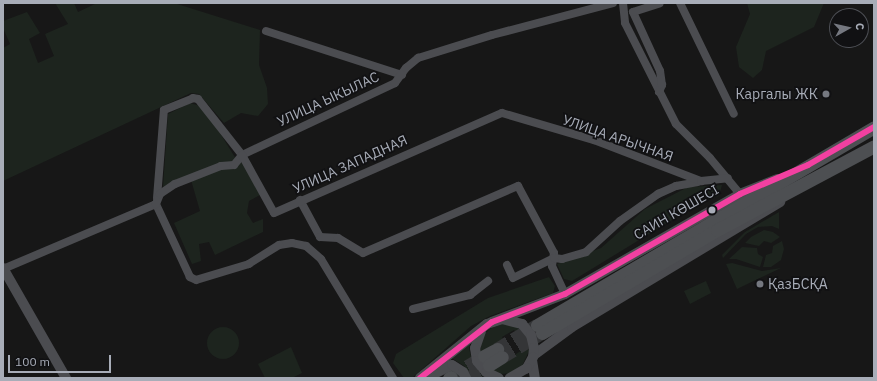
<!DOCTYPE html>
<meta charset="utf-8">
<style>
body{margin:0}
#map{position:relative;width:877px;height:381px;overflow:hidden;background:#171717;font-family:"IBM Plex Sans",sans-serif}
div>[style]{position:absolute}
.green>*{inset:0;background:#1d241e}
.round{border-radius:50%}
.primary-tunnel>*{height:13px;margin-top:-6.5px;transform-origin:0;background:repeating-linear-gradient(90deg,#343537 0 13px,transparent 0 19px)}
.minor>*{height:8px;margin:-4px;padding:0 4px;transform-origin:4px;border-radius:4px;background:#4b4c50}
.tertiary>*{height:10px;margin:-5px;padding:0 5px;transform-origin:5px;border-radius:5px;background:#4b4c50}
.primary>*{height:13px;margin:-6.5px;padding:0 6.5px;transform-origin:6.5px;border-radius:6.5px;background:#4d4f52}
.bus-1>*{height:6px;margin:-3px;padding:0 3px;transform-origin:3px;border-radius:3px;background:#f240a1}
.dots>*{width:11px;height:11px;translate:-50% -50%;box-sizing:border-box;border:2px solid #111113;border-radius:50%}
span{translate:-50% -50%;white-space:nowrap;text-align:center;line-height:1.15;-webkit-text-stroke:3.5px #111113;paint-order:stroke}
.poi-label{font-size:14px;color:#a8adb8}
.right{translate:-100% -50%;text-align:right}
.left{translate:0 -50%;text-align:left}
.street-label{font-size:14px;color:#a8adb8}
.frame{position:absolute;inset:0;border:4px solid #a8adb8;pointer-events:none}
.north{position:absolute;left:829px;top:8px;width:40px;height:40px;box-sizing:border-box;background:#111113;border:1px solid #4d4f55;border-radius:50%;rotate:82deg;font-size:11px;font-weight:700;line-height:16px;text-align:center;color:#a8adb8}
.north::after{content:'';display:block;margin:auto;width:14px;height:18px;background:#757880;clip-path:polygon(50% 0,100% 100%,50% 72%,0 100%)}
.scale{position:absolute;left:8px;top:355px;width:103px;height:18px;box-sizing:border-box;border:2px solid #a8adb8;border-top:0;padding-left:5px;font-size:12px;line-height:14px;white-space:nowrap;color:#a8adb8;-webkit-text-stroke:3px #111113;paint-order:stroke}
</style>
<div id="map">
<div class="green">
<div style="clip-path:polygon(55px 3px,74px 3px,78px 12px,97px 3px,174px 3px,260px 30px,259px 65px,267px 88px,268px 104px,258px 116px,241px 113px,224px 123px,199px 94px,191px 93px,3px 181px,3px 48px,10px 44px,3px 28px,3px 21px,27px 12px,40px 33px,29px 39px,38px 63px,54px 56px,45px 34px,68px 24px)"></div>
<div style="clip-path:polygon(747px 3px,824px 3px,814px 27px,766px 51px,762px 70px,753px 78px,739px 67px,736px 47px,750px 14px)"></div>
<div style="clip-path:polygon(190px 103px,204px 107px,236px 159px,245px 162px,260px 195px,249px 201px,247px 213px,253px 223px,263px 219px,263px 232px,215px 255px,209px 242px,199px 244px,201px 261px,192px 264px,174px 223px,200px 211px,191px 180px,177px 179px,163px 187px,168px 114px)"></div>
<div style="clip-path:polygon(722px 185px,719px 196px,703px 201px,572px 281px,564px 279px,557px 264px,601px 248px,645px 209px,688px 187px)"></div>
<div style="clip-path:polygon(779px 212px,779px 229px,772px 226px,758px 227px,746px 234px,723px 258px,722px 255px,745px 232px)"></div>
<div style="clip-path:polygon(764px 230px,773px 232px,780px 237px,771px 243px,764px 241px,759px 246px,745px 243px,751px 237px)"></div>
<div style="clip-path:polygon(782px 241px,784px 249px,781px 260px,771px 267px,763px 267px,766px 255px,772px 253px,773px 246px)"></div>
<div style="clip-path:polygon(742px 247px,757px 248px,758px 254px,763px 257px,760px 267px,736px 259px,729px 259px)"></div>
<div style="clip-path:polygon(732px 263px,762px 271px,781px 268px,737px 289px,726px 264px)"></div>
<div style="clip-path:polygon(549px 277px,555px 286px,553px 293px,490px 316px,471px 326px,412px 378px,404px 378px,393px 363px,396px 354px,488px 298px)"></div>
<div style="clip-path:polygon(706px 281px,711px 293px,690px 304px,684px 291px)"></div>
<div style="clip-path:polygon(evenodd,505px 323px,516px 326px,525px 334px,529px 351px,522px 366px,512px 373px,501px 374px,490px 369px,479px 349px,485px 333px,494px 326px,505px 323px,514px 330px,525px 348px,513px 356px,502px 337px,514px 330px)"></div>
<div class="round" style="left:207px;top:327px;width:32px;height:32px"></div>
<div style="clip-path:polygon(471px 342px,469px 348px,473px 365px,484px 378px,472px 378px,464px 366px,450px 357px)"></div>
<div style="clip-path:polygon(291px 347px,302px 373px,292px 378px,265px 378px,258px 364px)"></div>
</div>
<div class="primary-tunnel">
<div style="left:497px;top:349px;width:47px;rotate:-31deg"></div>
<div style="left:502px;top:357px;width:47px;rotate:-31deg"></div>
<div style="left:451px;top:376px;width:39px;rotate:-31deg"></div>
<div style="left:468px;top:378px;width:25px;rotate:-32deg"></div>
</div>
<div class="minor">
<div style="left:623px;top:3px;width:20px;rotate:84deg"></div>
<div style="left:625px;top:23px;width:113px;rotate:63.2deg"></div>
<div style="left:676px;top:124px;width:48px;rotate:45deg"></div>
<div style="left:710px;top:158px;width:47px;rotate:50.2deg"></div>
<div style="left:680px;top:3px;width:123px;rotate:64.1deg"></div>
<div style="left:266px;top:31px;width:143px;rotate:17.9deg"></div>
<div style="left:659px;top:92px;width:8px;rotate:-67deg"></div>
<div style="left:662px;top:85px;width:14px;rotate:-98deg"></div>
<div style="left:660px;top:71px;width:65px;rotate:-114.6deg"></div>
<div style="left:633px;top:12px;width:28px;rotate:-18deg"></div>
<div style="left:157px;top:198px;width:88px;rotate:-85.5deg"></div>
<div style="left:164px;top:110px;width:31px;rotate:-22deg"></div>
<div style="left:193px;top:98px;width:5px;rotate:11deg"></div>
<div style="left:198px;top:99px;width:71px;rotate:51.8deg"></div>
<div style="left:242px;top:155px;width:169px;rotate:-25.2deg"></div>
<div style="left:395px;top:83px;width:19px;rotate:-54deg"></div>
<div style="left:406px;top:68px;width:16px;rotate:-40deg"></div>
<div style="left:418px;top:58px;width:77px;rotate:-17.3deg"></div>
<div style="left:492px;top:35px;width:125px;rotate:-14.8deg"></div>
<div style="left:300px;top:200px;width:42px;rotate:61.6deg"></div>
<div style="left:320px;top:237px;width:18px;rotate:3deg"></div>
<div style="left:338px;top:238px;width:29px;rotate:31deg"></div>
<div style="left:363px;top:253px;width:169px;rotate:-23.4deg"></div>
<div style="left:518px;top:186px;width:76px;rotate:61.8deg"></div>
<div style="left:554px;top:253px;width:13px;rotate:99deg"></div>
<div style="left:552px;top:266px;width:31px;rotate:65deg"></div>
<div style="left:507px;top:265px;width:14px;rotate:65deg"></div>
<div style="left:513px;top:278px;width:46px;rotate:-26deg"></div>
<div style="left:554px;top:258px;width:8px;rotate:7deg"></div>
<div style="left:562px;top:259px;width:25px;rotate:-16deg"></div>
<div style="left:586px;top:252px;width:46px;rotate:-42.4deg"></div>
<div style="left:620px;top:221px;width:47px;rotate:-35.4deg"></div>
<div style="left:658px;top:194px;width:20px;rotate:-24deg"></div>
<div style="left:676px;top:186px;width:22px;rotate:-10deg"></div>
<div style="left:3px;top:269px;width:166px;rotate:-23deg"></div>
<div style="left:413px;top:309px;width:59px;rotate:-13.8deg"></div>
<div style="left:470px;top:295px;width:23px;rotate:-38deg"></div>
<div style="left:393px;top:378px;width:139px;rotate:-121.2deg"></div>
<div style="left:321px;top:259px;width:20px;rotate:-139deg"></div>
<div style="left:306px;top:246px;width:14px;rotate:-168deg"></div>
<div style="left:292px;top:243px;width:13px;rotate:171deg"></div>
<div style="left:279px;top:245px;width:36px;rotate:148deg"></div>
<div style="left:249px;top:264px;width:55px;rotate:163.2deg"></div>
<div style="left:196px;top:280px;width:7px;rotate:-153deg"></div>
<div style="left:190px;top:277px;width:81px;rotate:-115deg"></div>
<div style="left:156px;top:204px;width:11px;rotate:-68deg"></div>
<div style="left:160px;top:194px;width:18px;rotate:-34deg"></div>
<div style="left:175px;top:184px;width:49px;rotate:-21.4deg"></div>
<div style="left:221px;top:166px;width:13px;rotate:-4deg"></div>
<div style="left:234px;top:165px;width:13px;rotate:-51deg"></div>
<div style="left:242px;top:155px;width:66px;rotate:61.1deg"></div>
<div style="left:274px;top:213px;width:249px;rotate:-23.7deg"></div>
<div style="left:502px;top:113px;width:96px;rotate:16.4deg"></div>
<div style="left:594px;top:140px;width:115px;rotate:21deg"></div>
<div style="left:701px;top:181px;width:27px;rotate:-6deg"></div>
</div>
<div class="tertiary">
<div style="left:3px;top:268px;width:127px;rotate:60.2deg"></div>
<div style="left:492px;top:322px;width:78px;rotate:-21deg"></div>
<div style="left:565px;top:294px;width:202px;rotate:-29.7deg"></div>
<div style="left:740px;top:194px;width:40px;rotate:-22deg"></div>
<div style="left:481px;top:331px;width:18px;rotate:109deg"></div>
<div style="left:475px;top:348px;width:13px;rotate:81deg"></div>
<div style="left:477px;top:361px;width:14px;rotate:51deg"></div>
<div style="left:486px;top:372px;width:14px;rotate:25deg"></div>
<div style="left:534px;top:355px;width:47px;rotate:-36.4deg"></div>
<div style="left:572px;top:327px;width:243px;rotate:-31deg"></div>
<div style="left:532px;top:360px;width:18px;rotate:81deg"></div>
<div style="left:432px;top:375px;width:22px;rotate:-27deg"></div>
<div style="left:452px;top:365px;width:13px;rotate:32deg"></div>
<div style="left:463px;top:372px;width:7px;rotate:63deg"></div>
<div style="left:420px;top:378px;width:86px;rotate:-38.9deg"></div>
<div style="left:487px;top:324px;width:16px;rotate:-18deg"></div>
<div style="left:502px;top:319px;width:21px;rotate:14deg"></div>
<div style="left:522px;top:324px;width:14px;rotate:51deg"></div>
<div style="left:531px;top:335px;width:13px;rotate:77deg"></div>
<div style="left:534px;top:348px;width:9px;rotate:96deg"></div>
<div style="left:533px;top:357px;width:13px;rotate:119deg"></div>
<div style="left:527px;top:368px;width:20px;rotate:150deg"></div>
</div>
<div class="primary">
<div style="left:537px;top:325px;width:391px;rotate:-30.4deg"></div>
<div style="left:542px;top:333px;width:203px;rotate:-30.5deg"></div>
<div style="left:717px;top:230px;width:178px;rotate:-28.1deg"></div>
<div style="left:484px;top:356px;width:15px;rotate:-28deg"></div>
<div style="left:489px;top:365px;width:15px;rotate:-32deg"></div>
<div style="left:449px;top:378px;width:2px;rotate:-27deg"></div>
</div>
<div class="bus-1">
<div style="left:420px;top:378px;width:91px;rotate:-37.9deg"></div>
<div style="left:492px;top:322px;width:78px;rotate:-21deg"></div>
<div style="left:565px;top:294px;width:202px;rotate:-29.7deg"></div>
<div style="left:740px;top:194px;width:74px;rotate:-23.1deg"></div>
<div style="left:808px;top:165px;width:76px;rotate:-29.9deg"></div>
</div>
<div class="dots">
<div style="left:826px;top:94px;background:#757880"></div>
<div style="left:712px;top:210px;background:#a8adb8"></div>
<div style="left:760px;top:284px;background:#757880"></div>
</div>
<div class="poi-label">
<span class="right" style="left:818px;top:94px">Каргалы ЖК</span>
<span class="left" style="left:768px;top:284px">ҚазБСҚА</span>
</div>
<div class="street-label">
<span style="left:328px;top:99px;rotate:-25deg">УЛИЦА ЫКЫЛАС</span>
<span style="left:618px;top:138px;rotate:19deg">УЛИЦА АРЫЧНАЯ</span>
<span style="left:350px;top:164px;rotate:-24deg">УЛИЦА ЗАПАДНАЯ</span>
<span style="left:676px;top:212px;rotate:-30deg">САИН КӨШЕСІ</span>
</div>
<div class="frame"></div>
<div class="north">С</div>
<div class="scale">100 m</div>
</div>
